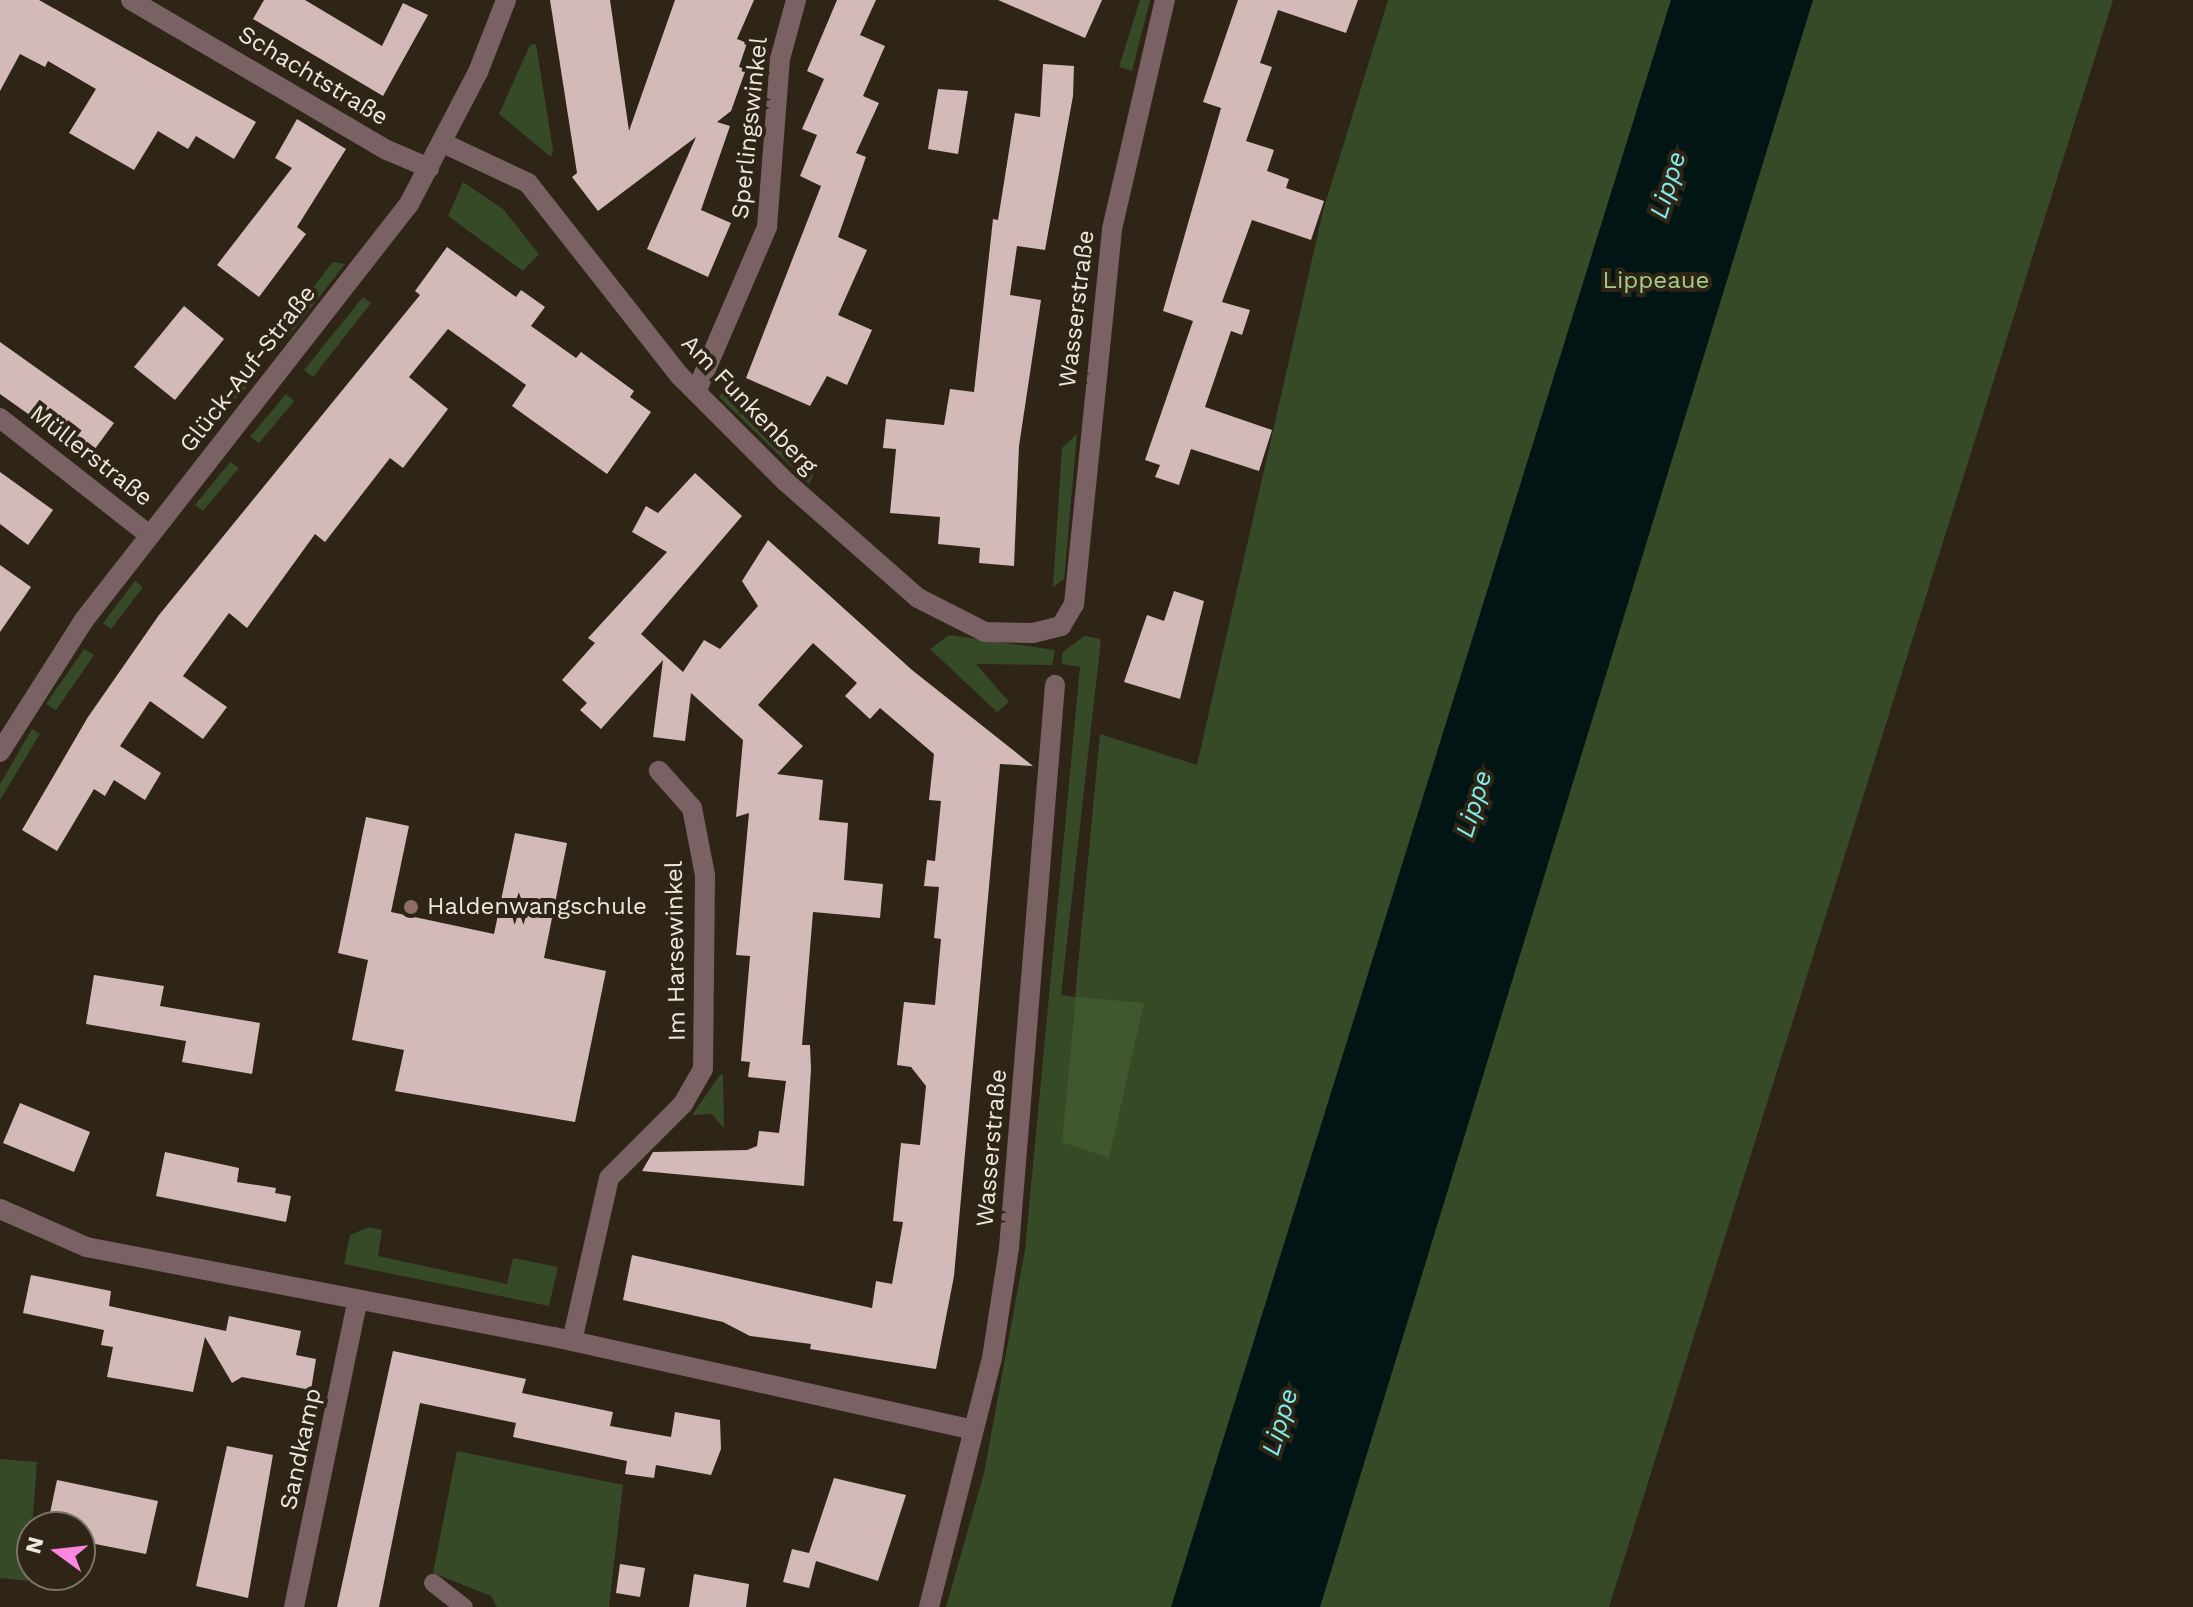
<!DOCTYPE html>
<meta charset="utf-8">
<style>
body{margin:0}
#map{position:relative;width:2193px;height:1607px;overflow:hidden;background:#2e2516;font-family:"Work Sans",sans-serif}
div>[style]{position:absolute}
.green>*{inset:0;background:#364a28}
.forest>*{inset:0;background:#40582e}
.water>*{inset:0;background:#011515}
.building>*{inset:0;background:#d3bab8}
.lane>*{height:18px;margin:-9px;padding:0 9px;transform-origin:9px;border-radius:9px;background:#796164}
.street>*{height:20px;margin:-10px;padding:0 10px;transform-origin:10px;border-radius:10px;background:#796164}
.dots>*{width:22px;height:22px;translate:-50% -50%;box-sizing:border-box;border:4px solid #2e2516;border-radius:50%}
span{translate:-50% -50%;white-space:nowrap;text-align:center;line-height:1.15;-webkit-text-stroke:8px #2e2516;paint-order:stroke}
.street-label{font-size:24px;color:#ede7dd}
.park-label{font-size:24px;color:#a4cc89}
.poi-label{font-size:24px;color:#ede7dd}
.left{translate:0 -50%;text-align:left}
.water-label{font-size:26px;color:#7feced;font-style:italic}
.north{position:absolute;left:16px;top:1511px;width:80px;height:80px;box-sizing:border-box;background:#2e2516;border:2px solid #7a7366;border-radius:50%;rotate:285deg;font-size:22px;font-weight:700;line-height:32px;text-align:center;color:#ede7dd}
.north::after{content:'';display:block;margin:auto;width:28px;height:36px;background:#fd86e1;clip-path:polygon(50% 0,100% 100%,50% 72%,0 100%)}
</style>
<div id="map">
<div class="green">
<div style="clip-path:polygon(1140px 0,1150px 0,1132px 71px,1119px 67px)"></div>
<div style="clip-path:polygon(1388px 0,2113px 0,1609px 1607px,946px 1607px,984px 1473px,1025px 1250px,1080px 667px,1062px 664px,1062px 653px,1084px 636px,1101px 639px,1061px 995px,1075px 997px,1100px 734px,1197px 765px,1323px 211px)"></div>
<div style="clip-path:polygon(536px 44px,553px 150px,551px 157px,499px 114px,530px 45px)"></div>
<div style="clip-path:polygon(463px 182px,503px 209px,539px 254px,523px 271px,448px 216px)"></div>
<div style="clip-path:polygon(333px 262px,345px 264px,289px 336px,281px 329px)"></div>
<div style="clip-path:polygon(363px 297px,371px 303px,313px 377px,304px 370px)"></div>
<div style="clip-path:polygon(243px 375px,251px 382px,210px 433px,202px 426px)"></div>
<div style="clip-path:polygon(722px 392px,813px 475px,809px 484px,719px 397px)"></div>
<div style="clip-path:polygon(286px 394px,294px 401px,259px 443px,250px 437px)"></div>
<div style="clip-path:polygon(1077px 434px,1064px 579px,1053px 587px,1062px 448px)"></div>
<div style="clip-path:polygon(230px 462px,239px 468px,203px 511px,195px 505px)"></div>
<div style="clip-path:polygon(135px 581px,143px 587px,111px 629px,103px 623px)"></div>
<div style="clip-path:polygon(949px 635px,1055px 650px,1052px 665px,976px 664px,1009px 702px,997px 712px,930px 649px)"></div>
<div style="clip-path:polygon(84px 649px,94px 655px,56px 710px,46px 704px)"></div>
<div style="clip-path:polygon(32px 729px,40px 734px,0 800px,0 784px)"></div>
<div style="clip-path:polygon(720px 1075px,723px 1075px,724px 1128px,712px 1114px,692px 1115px)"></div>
<div style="clip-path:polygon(369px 1227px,382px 1230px,378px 1256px,507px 1284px,513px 1258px,558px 1267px,549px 1306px,344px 1264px,350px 1235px)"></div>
<div style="clip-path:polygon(457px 1451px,623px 1485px,609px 1607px,497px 1607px,491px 1596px,433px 1573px)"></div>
<div style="clip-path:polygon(0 1459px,37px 1462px,28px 1581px,0 1578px)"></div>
</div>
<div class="forest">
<div style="clip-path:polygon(1076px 997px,1144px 1003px,1109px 1158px,1062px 1142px)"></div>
</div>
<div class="water">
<div style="clip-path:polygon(1671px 0,1813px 0,1320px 1607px,1171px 1607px)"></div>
</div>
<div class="building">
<div style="clip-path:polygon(0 0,39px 0,256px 122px,234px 159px,196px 136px,188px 149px,158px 131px,134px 170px,69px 133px,96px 89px,48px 61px,45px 67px,20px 54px,0 91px)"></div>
<div style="clip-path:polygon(264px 0,305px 0,382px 46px,403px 3px,428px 15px,383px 96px,253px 19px)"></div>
<div style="clip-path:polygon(550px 0,610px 0,629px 131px,675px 0,754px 0,737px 39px,747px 43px,739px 67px,746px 69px,731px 111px,717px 122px,730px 126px,701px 210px,731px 223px,708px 277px,647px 249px,696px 137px,598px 211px,572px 177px,577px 173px)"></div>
<div style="clip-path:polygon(837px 0,876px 0,860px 35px,885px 46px,863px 96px,879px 103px,856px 153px,866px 157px,838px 237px,867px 250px,838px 315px,872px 330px,847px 385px,827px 376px,810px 406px,746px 378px,821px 186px,800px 176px,817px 135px,802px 129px,824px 79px,807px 71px)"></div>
<div style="clip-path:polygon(998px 0,1102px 0,1085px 38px)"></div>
<div style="clip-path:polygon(1238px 0,1358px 0,1346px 33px,1278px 10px,1260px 63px,1272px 67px,1246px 141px,1274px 150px,1267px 171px,1289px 179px,1286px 188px,1324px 201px,1311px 240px,1252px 220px,1222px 302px,1250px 310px,1242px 335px,1231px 331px,1205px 407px,1272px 430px,1259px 471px,1191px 449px,1179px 485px,1155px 477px,1160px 465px,1145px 460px,1193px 321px,1163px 311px,1221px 108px,1203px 102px)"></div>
<div style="clip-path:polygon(1043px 64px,1074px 66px,1073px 96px,1045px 250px,1017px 246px,1010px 295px,1041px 300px,1019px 446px,1014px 566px,979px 563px,980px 548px,938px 544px,940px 517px,890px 513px,896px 449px,883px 448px,886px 419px,944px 425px,950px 389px,974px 392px,993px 219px,998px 220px,1015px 113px,1040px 117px)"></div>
<div style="clip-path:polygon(938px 89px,968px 91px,958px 154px,928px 149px)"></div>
<div style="clip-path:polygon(297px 119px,346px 149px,297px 227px,306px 234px,259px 297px,217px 265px,292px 168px,275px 158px)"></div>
<div style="clip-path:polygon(447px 247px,516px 297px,521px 290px,545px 307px,531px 326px,576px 358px,581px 352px,634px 391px,630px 397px,651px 412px,607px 474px,512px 406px,526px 385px,448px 329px,409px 377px,448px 409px,403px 468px,390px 458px,325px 542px,315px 534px,247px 628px,229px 613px,183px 676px,227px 707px,203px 739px,150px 701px,120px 746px,161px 773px,145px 800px,114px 780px,105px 796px,94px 789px,57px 851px,22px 830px,88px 717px,159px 615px,420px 295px,415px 291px)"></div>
<div style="clip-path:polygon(184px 306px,224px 339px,175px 400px,134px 367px)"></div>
<div style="clip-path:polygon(0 342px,114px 423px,89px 457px,0 394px)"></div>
<div style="clip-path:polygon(0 472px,53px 510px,28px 545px,0 524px)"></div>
<div style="clip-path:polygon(695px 473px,742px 516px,641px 634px,683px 672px,704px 640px,720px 649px,758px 606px,742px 581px,768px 540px,912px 670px,1033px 766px,1000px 764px,954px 1276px,936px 1369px,810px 1349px,811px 1344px,750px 1336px,723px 1322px,623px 1300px,632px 1255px,872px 1308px,876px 1281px,892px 1284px,903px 1222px,893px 1221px,901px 1143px,920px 1145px,926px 1086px,911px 1067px,897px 1065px,904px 1002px,935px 1005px,941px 939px,934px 938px,939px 887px,924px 886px,927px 860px,935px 861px,941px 801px,929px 800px,934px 754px,880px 708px,870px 719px,845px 696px,857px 683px,813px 643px,758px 705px,803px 746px,777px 774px,823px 780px,819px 820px,848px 823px,844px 880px,883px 884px,880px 918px,813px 912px,802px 1045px,810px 1045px,811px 1069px,804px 1186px,642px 1171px,653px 1152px,747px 1150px,757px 1146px,759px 1131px,779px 1133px,786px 1081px,748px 1077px,750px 1062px,741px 1061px,750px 956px,736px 955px,749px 813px,736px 817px,743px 740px,691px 693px,685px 741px,653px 737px,663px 660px,601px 729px,580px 710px,587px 703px,562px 680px,595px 643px,588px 638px,667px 552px,632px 532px,646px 506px,658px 513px)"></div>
<div style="clip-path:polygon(0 565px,31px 587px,0 632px)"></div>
<div style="clip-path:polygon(1174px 591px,1204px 601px,1180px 699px,1124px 682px,1147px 615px,1164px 621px)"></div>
<div style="clip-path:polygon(366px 817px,409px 826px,391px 912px,494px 934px,515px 833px,567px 843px,544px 958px,606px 971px,575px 1122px,395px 1091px,404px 1050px,352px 1040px,368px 960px,338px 953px)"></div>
<div style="clip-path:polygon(94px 975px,164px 986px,160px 1006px,260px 1023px,252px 1074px,182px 1062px,186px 1041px,86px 1024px)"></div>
<div style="clip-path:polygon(20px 1103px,90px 1132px,74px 1172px,3px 1143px)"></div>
<div style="clip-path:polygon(165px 1152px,239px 1168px,237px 1182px,276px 1188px,275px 1193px,291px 1196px,286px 1222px,156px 1196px)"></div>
<div style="clip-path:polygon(31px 1275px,111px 1291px,109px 1306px,226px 1331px,229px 1316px,301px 1331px,296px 1355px,316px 1359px,311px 1390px,242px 1377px,232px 1383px,205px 1337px,193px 1392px,107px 1377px,113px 1347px,101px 1345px,104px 1330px,23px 1313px)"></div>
<div style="clip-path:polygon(393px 1351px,526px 1379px,522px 1393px,613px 1412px,610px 1426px,671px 1437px,675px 1412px,720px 1420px,721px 1449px,711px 1475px,656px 1465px,654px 1478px,625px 1474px,627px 1461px,513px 1437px,516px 1423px,420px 1403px,379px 1607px,337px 1607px)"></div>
<div style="clip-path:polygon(227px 1446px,273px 1455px,248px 1598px,196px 1586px)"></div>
<div style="clip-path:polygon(834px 1478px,906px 1495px,878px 1581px,816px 1561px,809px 1588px,783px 1582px,792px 1549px,809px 1553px)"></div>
<div style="clip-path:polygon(57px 1480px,158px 1501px,146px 1554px,80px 1541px,80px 1527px,47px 1527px)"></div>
<div style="clip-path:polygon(620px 1564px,645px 1568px,640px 1597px,616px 1593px)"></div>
<div style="clip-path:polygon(694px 1574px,749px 1584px,746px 1607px,689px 1607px)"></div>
</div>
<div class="lane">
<div style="left:433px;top:1583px;width:39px;rotate:38deg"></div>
</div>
<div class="street">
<div style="left:131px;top:0;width:297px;rotate:30.4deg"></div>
<div style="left:387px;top:150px;width:46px;rotate:23.2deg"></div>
<div style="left:443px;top:143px;width:94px;rotate:25.2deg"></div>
<div style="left:528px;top:183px;width:246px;rotate:51.8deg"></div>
<div style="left:680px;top:376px;width:150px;rotate:45deg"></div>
<div style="left:786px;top:482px;width:176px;rotate:41.3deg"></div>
<div style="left:918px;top:598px;width:75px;rotate:26.9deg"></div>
<div style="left:985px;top:632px;width:48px;rotate:1.2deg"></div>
<div style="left:1033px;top:633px;width:29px;rotate:-14deg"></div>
<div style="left:1061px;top:626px;width:26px;rotate:-59deg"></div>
<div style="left:1074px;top:604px;width:377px;rotate:-84.2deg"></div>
<div style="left:1112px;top:229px;width:235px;rotate:-77deg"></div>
<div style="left:696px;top:392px;width:180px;rotate:-66.7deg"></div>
<div style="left:767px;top:227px;width:169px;rotate:-85.6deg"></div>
<div style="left:780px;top:59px;width:61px;rotate:-74.8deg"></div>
<div style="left:0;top:418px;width:189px;rotate:38.1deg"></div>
<div style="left:0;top:752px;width:156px;rotate:-57.5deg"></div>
<div style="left:84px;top:620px;width:528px;rotate:-52deg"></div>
<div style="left:409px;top:204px;width:149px;rotate:-62.4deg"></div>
<div style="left:478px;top:72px;width:77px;rotate:-68.7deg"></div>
<div style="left:0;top:1209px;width:94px;rotate:23.8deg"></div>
<div style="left:86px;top:1247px;width:477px;rotate:10.9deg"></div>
<div style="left:554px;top:1337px;width:429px;rotate:12.5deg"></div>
<div style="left:572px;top:1341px;width:167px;rotate:-77.2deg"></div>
<div style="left:609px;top:1178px;width:105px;rotate:-45deg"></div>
<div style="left:683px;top:1104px;width:40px;rotate:-60.3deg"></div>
<div style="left:703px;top:1069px;width:194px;rotate:-89.4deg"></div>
<div style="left:705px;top:875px;width:68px;rotate:-101deg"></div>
<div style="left:692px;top:808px;width:50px;rotate:-131.7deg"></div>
<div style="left:294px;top:1607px;width:311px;rotate:-78.3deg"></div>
<div style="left:929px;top:1607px;width:257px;rotate:-75.8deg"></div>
<div style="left:992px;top:1358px;width:111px;rotate:-81.2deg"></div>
<div style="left:1009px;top:1248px;width:565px;rotate:-85.33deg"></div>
</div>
<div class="dots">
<div style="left:411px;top:907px;background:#8d6e63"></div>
</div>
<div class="street-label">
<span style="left:313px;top:76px;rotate:31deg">Schachtstraße</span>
<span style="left:750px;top:128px;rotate:-84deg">Sperlingswinkel</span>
<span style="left:1077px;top:309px;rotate:-83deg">Wasserstraße</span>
<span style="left:248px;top:369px;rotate:-52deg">Glück-Auf-Straße</span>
<span style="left:749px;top:405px;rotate:46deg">Am Funkenberg</span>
<span style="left:91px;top:456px;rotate:38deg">Müllerstraße</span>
<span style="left:676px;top:951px;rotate:-91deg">Im Harsewinkel</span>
<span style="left:992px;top:1148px;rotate:-85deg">Wasserstraße</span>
<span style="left:301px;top:1449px;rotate:-78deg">Sandkamp</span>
</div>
<div class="park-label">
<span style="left:1656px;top:281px">Lippeaue</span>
</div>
<div class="poi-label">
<span class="left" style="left:427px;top:907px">Haldenwangschule</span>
</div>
<div class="water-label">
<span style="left:1668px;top:185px;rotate:-73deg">Lippe</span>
<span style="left:1474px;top:804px;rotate:-73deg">Lippe</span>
<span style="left:1280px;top:1422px;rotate:-73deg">Lippe</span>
</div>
<div class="north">N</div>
</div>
